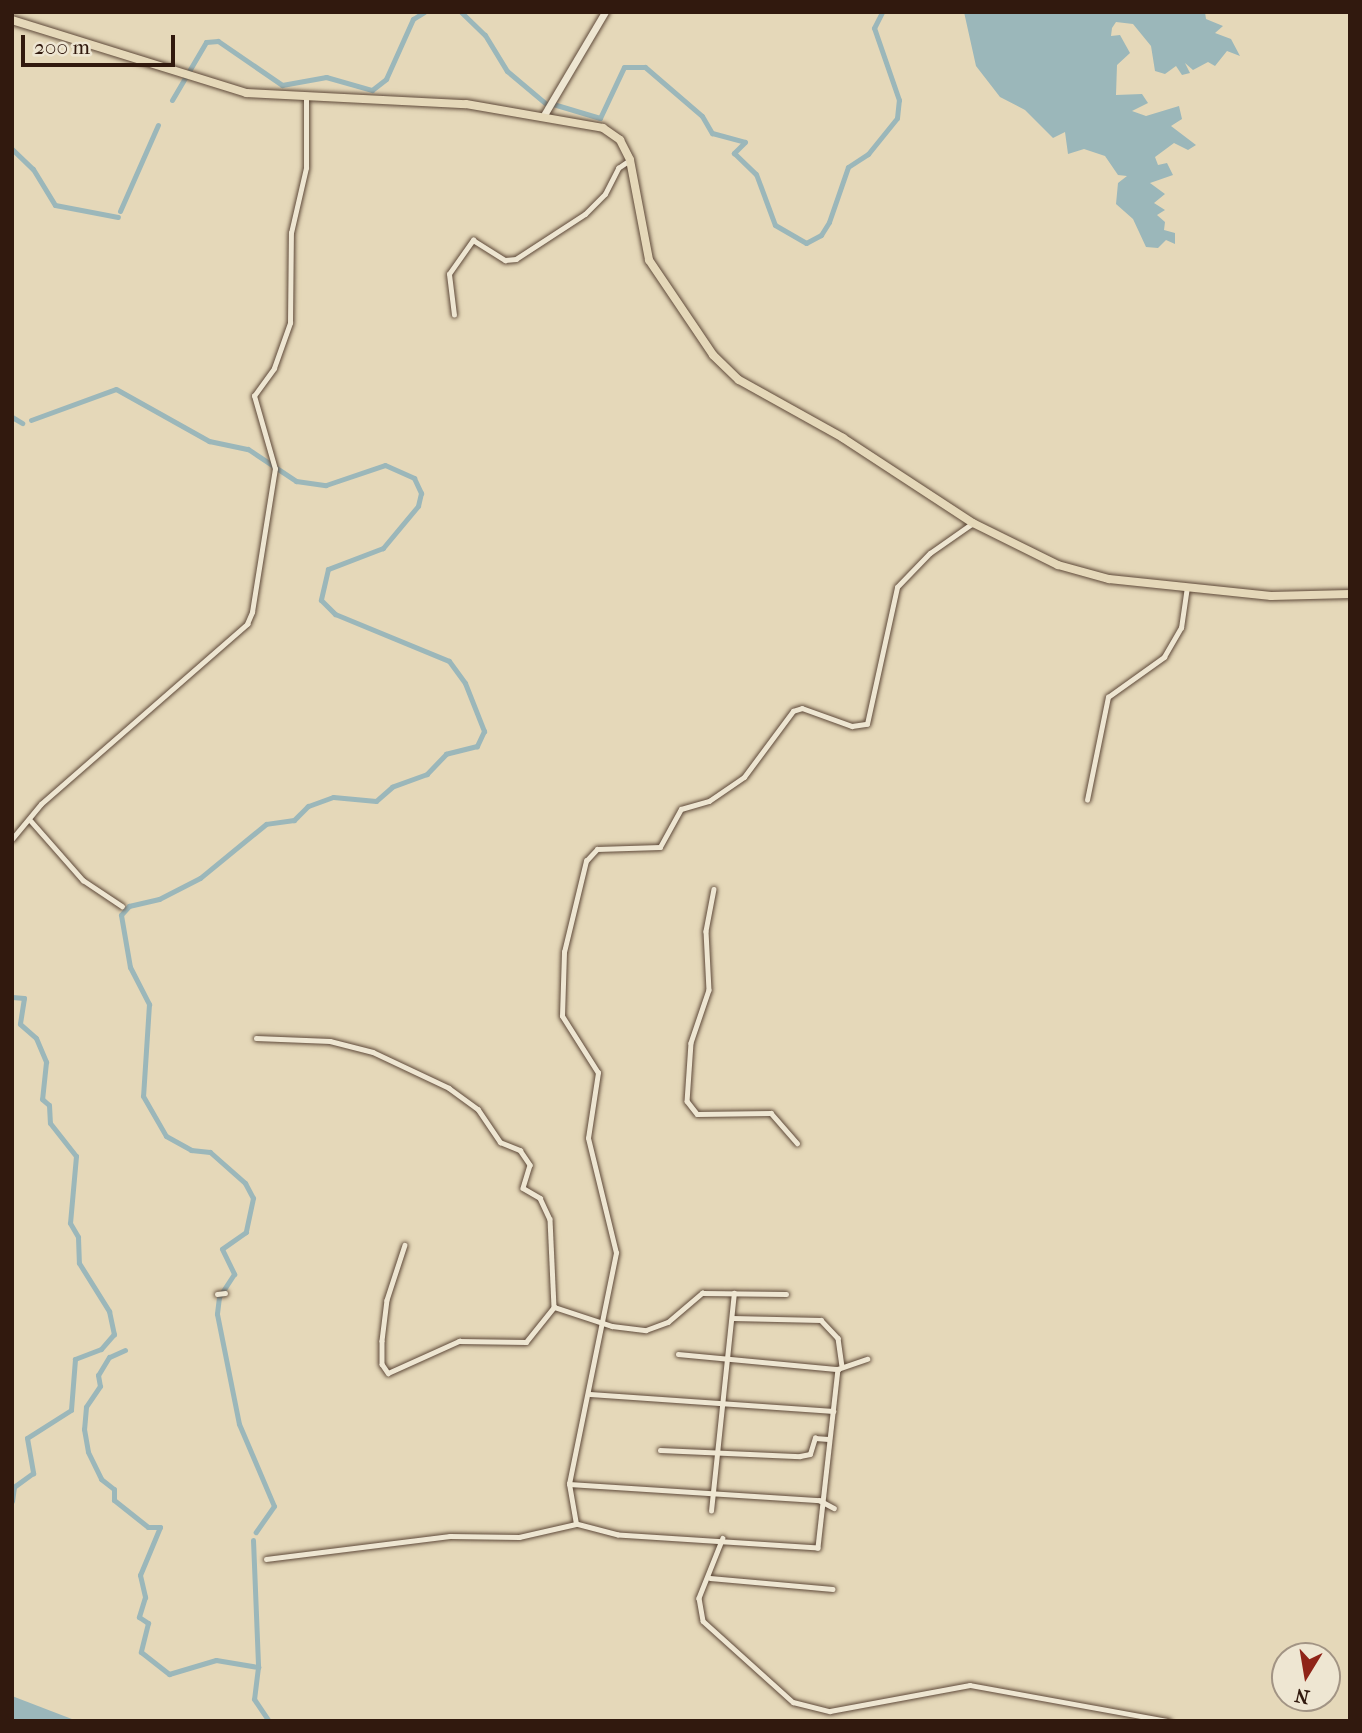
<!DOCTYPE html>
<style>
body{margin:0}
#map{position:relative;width:1362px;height:1733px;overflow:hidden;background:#e5d8b9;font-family:"IM FELL French Canon",serif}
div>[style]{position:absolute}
.water>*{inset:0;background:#9bb7ba}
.canal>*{height:5px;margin:-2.5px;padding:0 2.5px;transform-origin:2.5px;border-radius:2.5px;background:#9bb7ba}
.roads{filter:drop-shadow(0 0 2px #5e4939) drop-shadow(0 0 2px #5e4939)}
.street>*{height:4.5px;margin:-2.25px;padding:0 2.25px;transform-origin:2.25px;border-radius:2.25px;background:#eee6d2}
.secondary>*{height:7px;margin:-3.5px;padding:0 3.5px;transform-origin:3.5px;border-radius:3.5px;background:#eee6d2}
.primary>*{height:8px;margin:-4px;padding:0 4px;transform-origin:4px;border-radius:4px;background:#e5d8b9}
span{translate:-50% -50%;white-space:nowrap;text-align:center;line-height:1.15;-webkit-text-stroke:7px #eee6d2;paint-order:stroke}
.frame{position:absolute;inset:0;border:14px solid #31190e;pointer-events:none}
.north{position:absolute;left:1271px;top:1642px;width:70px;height:70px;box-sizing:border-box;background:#eee6d2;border:2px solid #a29484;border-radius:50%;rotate:191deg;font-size:19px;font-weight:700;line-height:28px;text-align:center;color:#31190e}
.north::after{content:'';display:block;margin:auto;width:24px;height:32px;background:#8f2418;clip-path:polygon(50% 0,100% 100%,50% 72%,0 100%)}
.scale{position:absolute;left:21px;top:35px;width:154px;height:32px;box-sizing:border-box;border:4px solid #31190e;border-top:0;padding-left:9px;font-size:21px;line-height:24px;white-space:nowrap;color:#31190e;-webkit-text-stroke:5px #eee6d2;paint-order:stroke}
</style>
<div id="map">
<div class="water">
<div style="clip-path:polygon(964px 12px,1205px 12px,1206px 19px,1223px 26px,1215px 33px,1231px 39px,1240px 56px,1227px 51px,1215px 66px,1208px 62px,1193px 70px,1185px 63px,1190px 73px,1182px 75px,1176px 66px,1165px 74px,1155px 71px,1151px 46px,1133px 24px,1116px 22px,1112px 28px,1111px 36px,1120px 35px,1130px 53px,1117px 65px,1116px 95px,1142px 94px,1148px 103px,1132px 111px,1146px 116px,1179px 106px,1182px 119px,1171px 126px,1196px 145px,1188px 150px,1174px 143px,1155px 157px,1158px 165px,1167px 163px,1173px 175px,1150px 183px,1165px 194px,1154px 203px,1165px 210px,1157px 215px,1165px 222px,1164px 230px,1175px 233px,1175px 244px,1166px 240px,1158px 248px,1146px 247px,1133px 219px,1116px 204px,1118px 183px,1127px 176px,1118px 175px,1105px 156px,1084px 149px,1068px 154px,1065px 132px,1053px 138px,1025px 110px,1000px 97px,976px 66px)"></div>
<div style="clip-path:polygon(12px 1696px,77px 1721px,12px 1721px)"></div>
</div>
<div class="canal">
<div style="left:461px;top:12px;width:33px;rotate:44deg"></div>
<div style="left:485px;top:35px;width:42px;rotate:58.6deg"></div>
<div style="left:507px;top:71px;width:50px;rotate:40.1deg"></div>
<div style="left:172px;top:100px;width:67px;rotate:-59.6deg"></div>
<div style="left:206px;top:42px;width:12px;rotate:-5deg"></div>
<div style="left:218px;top:41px;width:78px;rotate:34.5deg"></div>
<div style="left:282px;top:85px;width:45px;rotate:-10.3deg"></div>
<div style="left:326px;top:77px;width:48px;rotate:15.8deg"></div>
<div style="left:372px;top:90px;width:18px;rotate:-38deg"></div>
<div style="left:386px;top:79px;width:66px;rotate:-65.8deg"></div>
<div style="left:413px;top:19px;width:13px;rotate:-32deg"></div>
<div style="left:553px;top:104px;width:49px;rotate:16.6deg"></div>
<div style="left:600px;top:118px;width:56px;rotate:-64.8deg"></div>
<div style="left:624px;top:67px;width:21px"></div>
<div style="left:645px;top:67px;width:75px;rotate:40.7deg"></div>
<div style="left:702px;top:116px;width:20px;rotate:60deg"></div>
<div style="left:712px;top:133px;width:34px;rotate:15deg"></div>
<div style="left:745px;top:142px;width:16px;rotate:135deg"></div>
<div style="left:734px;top:153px;width:30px;rotate:44deg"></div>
<div style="left:756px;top:174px;width:54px;rotate:69.6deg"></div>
<div style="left:775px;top:225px;width:36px;rotate:30deg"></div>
<div style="left:806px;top:243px;width:17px;rotate:-28deg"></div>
<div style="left:821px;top:235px;width:15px;rotate:-58deg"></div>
<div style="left:829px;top:222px;width:58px;rotate:-70.9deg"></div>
<div style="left:848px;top:167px;width:24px;rotate:-33deg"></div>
<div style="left:868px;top:154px;width:46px;rotate:-51.1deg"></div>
<div style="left:897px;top:118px;width:18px;rotate:-84deg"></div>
<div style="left:899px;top:100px;width:76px;rotate:-109.1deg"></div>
<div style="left:874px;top:28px;width:18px;rotate:-63deg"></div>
<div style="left:12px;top:149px;width:29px;rotate:44deg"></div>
<div style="left:33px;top:169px;width:42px;rotate:58.6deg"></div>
<div style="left:55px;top:205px;width:64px;rotate:10.8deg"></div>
<div style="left:120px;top:211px;width:94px;rotate:-66.2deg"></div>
<div style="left:12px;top:417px;width:12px;rotate:31deg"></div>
<div style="left:31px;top:420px;width:90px;rotate:-20deg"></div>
<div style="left:116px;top:389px;width:107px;rotate:29.2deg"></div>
<div style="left:209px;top:441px;width:40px;rotate:12deg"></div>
<div style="left:248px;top:449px;width:58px;rotate:33.7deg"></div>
<div style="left:296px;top:481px;width:30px;rotate:8deg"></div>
<div style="left:326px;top:485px;width:62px;rotate:-18.7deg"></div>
<div style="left:385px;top:465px;width:32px;rotate:24deg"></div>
<div style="left:414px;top:478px;width:17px;rotate:65deg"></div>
<div style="left:421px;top:493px;width:13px;rotate:103deg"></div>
<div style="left:418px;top:506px;width:55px;rotate:129.8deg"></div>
<div style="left:383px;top:548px;width:59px;rotate:159.1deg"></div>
<div style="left:328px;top:569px;width:32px;rotate:103deg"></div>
<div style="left:321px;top:600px;width:20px;rotate:45deg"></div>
<div style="left:335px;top:614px;width:123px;rotate:22.4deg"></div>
<div style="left:449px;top:661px;width:27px;rotate:54deg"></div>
<div style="left:465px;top:683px;width:52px;rotate:68.4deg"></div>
<div style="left:484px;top:731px;width:17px;rotate:115deg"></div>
<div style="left:477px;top:746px;width:32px;rotate:166deg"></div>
<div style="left:446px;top:754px;width:28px;rotate:134deg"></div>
<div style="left:427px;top:774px;width:37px;rotate:160deg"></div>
<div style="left:392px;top:787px;width:21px;rotate:139deg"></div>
<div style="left:376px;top:801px;width:43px;rotate:-174.7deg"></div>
<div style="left:333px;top:797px;width:27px;rotate:160deg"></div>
<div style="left:308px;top:806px;width:20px;rotate:135deg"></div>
<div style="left:294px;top:820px;width:28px;rotate:172deg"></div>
<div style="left:266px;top:824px;width:85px;rotate:140.7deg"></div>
<div style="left:200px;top:878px;width:46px;rotate:152.9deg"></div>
<div style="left:159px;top:899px;width:31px;rotate:167deg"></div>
<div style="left:129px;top:906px;width:12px;rotate:132deg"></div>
<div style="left:121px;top:915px;width:53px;rotate:80.2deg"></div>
<div style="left:130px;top:967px;width:42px;rotate:62.8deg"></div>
<div style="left:149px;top:1004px;width:92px;rotate:93.7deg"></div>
<div style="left:143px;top:1096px;width:46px;rotate:60.1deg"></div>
<div style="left:166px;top:1136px;width:29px;rotate:29deg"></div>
<div style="left:191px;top:1150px;width:19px;rotate:6deg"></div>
<div style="left:210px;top:1152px;width:47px;rotate:41.5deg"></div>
<div style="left:245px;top:1183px;width:17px;rotate:62deg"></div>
<div style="left:253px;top:1198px;width:35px;rotate:102deg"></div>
<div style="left:246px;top:1232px;width:29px;rotate:145deg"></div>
<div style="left:222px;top:1249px;width:28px;rotate:64deg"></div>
<div style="left:234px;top:1274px;width:27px;rotate:123deg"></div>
<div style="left:219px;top:1297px;width:17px;rotate:97deg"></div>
<div style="left:217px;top:1314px;width:112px;rotate:78.7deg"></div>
<div style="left:239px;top:1424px;width:89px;rotate:66.9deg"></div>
<div style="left:274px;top:1506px;width:32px;rotate:125deg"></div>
<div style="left:12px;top:997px;width:12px;rotate:5deg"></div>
<div style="left:24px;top:998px;width:26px;rotate:99deg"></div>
<div style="left:20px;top:1024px;width:21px;rotate:41deg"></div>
<div style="left:36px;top:1038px;width:26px;rotate:67deg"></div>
<div style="left:46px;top:1062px;width:37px;rotate:96deg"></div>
<div style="left:42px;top:1099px;width:9px;rotate:41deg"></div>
<div style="left:49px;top:1105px;width:18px;rotate:87deg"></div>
<div style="left:50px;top:1123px;width:42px;rotate:51.8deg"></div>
<div style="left:76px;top:1156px;width:67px;rotate:95.1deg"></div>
<div style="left:70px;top:1223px;width:16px;rotate:60deg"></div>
<div style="left:78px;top:1237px;width:26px;rotate:88deg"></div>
<div style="left:79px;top:1263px;width:57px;rotate:58deg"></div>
<div style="left:109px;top:1311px;width:24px;rotate:78deg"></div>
<div style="left:114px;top:1334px;width:20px;rotate:131deg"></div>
<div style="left:101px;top:1349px;width:28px;rotate:159deg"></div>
<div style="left:75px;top:1359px;width:51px;rotate:94.5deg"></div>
<div style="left:71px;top:1410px;width:52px;rotate:147.5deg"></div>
<div style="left:27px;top:1438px;width:36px;rotate:80deg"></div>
<div style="left:33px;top:1473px;width:24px;rotate:144deg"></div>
<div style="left:14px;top:1487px;width:14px;rotate:98deg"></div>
<div style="left:125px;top:1350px;width:17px;rotate:156deg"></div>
<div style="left:109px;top:1357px;width:21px;rotate:121deg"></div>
<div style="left:98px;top:1375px;width:11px;rotate:80deg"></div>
<div style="left:100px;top:1386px;width:25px;rotate:124deg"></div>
<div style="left:86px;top:1407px;width:22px;rotate:95deg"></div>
<div style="left:84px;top:1429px;width:23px;rotate:80deg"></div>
<div style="left:88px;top:1452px;width:30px;rotate:64deg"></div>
<div style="left:101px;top:1479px;width:16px;rotate:38deg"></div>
<div style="left:114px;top:1489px;width:11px;rotate:90deg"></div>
<div style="left:114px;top:1500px;width:43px;rotate:38.5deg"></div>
<div style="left:148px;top:1527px;width:12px"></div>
<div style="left:160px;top:1527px;width:52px;rotate:112.6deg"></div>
<div style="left:140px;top:1575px;width:23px;rotate:77deg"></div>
<div style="left:145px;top:1597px;width:21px;rotate:107deg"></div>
<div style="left:139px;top:1617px;width:11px;rotate:34deg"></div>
<div style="left:148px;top:1623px;width:30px;rotate:104deg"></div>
<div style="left:141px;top:1652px;width:36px;rotate:38deg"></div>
<div style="left:169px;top:1674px;width:49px;rotate:-16.6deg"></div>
<div style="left:216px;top:1660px;width:43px;rotate:9.5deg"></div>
<div style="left:253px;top:1540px;width:127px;rotate:87.7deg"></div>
<div style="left:258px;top:1667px;width:32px;rotate:97deg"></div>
<div style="left:254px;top:1699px;width:27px;rotate:56deg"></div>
</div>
<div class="roads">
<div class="street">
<div style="left:454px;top:315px;width:41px;rotate:-97deg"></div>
<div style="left:449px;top:274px;width:42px;rotate:-54.8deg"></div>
<div style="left:473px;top:240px;width:38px;rotate:32deg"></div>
<div style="left:505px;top:260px;width:11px;rotate:-5deg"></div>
<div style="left:516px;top:259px;width:82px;rotate:-33.1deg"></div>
<div style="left:585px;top:214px;width:28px;rotate:-45deg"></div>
<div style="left:605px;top:194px;width:29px;rotate:-63deg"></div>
<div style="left:618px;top:168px;width:14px;rotate:-34deg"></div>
<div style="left:1087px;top:800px;width:105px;rotate:-78.5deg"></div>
<div style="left:1108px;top:697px;width:69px;rotate:-35.5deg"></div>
<div style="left:1164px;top:657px;width:34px;rotate:-60deg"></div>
<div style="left:1181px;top:628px;width:41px;rotate:-81.7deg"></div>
<div style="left:31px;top:821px;width:79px;rotate:48.6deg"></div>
<div style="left:83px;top:880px;width:47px;rotate:33.7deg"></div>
<div style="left:12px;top:839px;width:45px;rotate:-50.4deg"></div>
<div style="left:41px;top:804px;width:274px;rotate:-41.1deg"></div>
<div style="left:247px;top:624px;width:13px;rotate:-67deg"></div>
<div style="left:252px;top:612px;width:145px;rotate:-80.9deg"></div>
<div style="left:275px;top:469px;width:76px;rotate:-106deg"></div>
<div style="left:254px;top:396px;width:34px;rotate:-54deg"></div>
<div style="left:274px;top:368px;width:48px;rotate:-70.4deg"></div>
<div style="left:290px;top:323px;width:90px;rotate:-89.4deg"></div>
<div style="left:291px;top:233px;width:67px;rotate:-77deg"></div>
<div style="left:306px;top:168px;width:72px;rotate:-90deg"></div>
<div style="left:714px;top:889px;width:43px;rotate:100.8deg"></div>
<div style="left:706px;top:931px;width:59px;rotate:87.1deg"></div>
<div style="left:709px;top:990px;width:56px;rotate:108.8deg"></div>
<div style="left:691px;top:1043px;width:58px;rotate:93.9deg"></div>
<div style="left:687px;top:1101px;width:16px;rotate:52deg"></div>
<div style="left:697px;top:1114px;width:74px;rotate:-0.8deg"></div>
<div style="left:771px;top:1113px;width:40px;rotate:49deg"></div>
<div style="left:256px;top:1038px;width:74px;rotate:2.3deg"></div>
<div style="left:330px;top:1041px;width:44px;rotate:14.3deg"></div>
<div style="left:373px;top:1052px;width:84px;rotate:25.3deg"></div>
<div style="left:449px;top:1088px;width:36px;rotate:36deg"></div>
<div style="left:478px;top:1109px;width:40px;rotate:56deg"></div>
<div style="left:500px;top:1142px;width:22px;rotate:22deg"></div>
<div style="left:520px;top:1150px;width:18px;rotate:56deg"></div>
<div style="left:530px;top:1165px;width:24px;rotate:107deg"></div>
<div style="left:523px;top:1188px;width:20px;rotate:30deg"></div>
<div style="left:540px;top:1198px;width:23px;rotate:65deg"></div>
<div style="left:550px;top:1219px;width:88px;rotate:87.4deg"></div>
<div style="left:405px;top:1245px;width:58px;rotate:108.1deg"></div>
<div style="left:387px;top:1300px;width:41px;rotate:97deg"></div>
<div style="left:382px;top:1341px;width:23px;rotate:90deg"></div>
<div style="left:382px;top:1364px;width:11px;rotate:56deg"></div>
<div style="left:388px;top:1373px;width:78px;rotate:-24.3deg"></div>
<div style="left:459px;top:1341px;width:67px;rotate:0.9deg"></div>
<div style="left:526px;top:1342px;width:45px;rotate:-51.3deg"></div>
<div style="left:554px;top:1307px;width:61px;rotate:18.1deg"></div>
<div style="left:612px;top:1326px;width:34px;rotate:7deg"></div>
<div style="left:646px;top:1330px;width:23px;rotate:-20deg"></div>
<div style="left:668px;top:1322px;width:45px;rotate:-40.5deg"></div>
<div style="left:702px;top:1293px;width:84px;rotate:0.7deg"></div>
<div style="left:217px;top:1294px;width:8px;rotate:-7deg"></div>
<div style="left:732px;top:1318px;width:89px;rotate:1.3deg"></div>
<div style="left:821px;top:1320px;width:25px;rotate:47deg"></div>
<div style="left:838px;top:1338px;width:27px;rotate:82deg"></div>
<div style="left:678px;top:1354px;width:161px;rotate:5.4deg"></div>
<div style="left:838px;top:1369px;width:31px;rotate:-19deg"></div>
<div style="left:838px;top:1369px;width:180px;rotate:96.4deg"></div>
<div style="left:818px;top:1548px;width:200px;rotate:-176.3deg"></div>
<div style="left:618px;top:1535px;width:43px;rotate:-165.3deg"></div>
<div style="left:576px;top:1524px;width:41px;rotate:-99.9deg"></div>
<div style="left:569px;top:1484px;width:236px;rotate:-78.5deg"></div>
<div style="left:616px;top:1253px;width:118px;rotate:-103.7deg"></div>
<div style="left:588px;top:1138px;width:66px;rotate:-81.3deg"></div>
<div style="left:598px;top:1073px;width:67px;rotate:-122.3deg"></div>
<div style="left:562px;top:1016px;width:64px;rotate:-88.2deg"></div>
<div style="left:564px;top:952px;width:94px;rotate:-76.4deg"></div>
<div style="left:586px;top:861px;width:16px;rotate:-47deg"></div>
<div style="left:597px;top:849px;width:63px;rotate:-1.8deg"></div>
<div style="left:660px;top:847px;width:43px;rotate:-61.1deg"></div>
<div style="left:681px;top:809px;width:29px;rotate:-16deg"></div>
<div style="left:709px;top:801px;width:42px;rotate:-34.4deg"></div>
<div style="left:744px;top:777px;width:82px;rotate:-53.4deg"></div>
<div style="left:793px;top:711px;width:9px;rotate:-18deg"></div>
<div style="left:802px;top:708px;width:53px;rotate:19.8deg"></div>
<div style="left:852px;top:726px;width:15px;rotate:-8deg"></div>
<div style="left:867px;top:724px;width:140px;rotate:-77.6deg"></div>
<div style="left:897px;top:587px;width:47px;rotate:-45.9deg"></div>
<div style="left:930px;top:553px;width:52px;rotate:-34.9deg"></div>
<div style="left:590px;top:1394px;width:244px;rotate:4deg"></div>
<div style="left:660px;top:1450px;width:140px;rotate:2.5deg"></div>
<div style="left:800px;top:1456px;width:10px;rotate:-11deg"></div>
<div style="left:810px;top:1454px;width:17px;rotate:-73deg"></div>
<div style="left:815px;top:1438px;width:13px;rotate:4deg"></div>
<div style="left:569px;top:1484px;width:251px;rotate:3.7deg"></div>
<div style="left:819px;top:1500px;width:17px;rotate:28deg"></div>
<div style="left:711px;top:1511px;width:219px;rotate:-84deg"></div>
<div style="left:723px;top:1538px;width:65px;rotate:111.8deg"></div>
<div style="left:699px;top:1598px;width:23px;rotate:80deg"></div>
<div style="left:703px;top:1621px;width:121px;rotate:42deg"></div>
<div style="left:793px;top:1702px;width:38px;rotate:14deg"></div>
<div style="left:830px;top:1711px;width:142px;rotate:-10.5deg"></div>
<div style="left:970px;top:1685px;width:202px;rotate:10.3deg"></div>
<div style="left:266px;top:1559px;width:185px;rotate:-7.1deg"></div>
<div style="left:450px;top:1536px;width:69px;rotate:0.8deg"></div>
<div style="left:519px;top:1537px;width:58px;rotate:-12.8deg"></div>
<div style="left:710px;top:1578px;width:123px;rotate:5.1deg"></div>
</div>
<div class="secondary">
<div style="left:544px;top:115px;width:120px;rotate:-59.4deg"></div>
</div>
<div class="primary">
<div style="left:12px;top:20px;width:245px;rotate:17.3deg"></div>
<div style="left:246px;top:93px;width:220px;rotate:2.9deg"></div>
<div style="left:466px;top:104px;width:139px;rotate:9.9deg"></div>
<div style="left:603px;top:128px;width:21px;rotate:35deg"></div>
<div style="left:620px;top:140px;width:22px;rotate:63deg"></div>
<div style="left:630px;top:160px;width:102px;rotate:79.2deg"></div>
<div style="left:649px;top:260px;width:115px;rotate:56deg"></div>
<div style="left:713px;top:355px;width:36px;rotate:44deg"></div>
<div style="left:739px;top:380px;width:119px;rotate:29.1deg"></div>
<div style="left:843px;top:438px;width:155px;rotate:33.2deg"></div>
<div style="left:973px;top:523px;width:95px;rotate:26.3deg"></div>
<div style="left:1058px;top:565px;width:53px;rotate:15.4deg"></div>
<div style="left:1109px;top:579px;width:163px;rotate:6deg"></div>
<div style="left:1271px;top:596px;width:79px;rotate:-1.5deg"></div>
</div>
</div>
<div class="frame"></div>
<div class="north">N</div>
<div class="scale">200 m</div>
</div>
